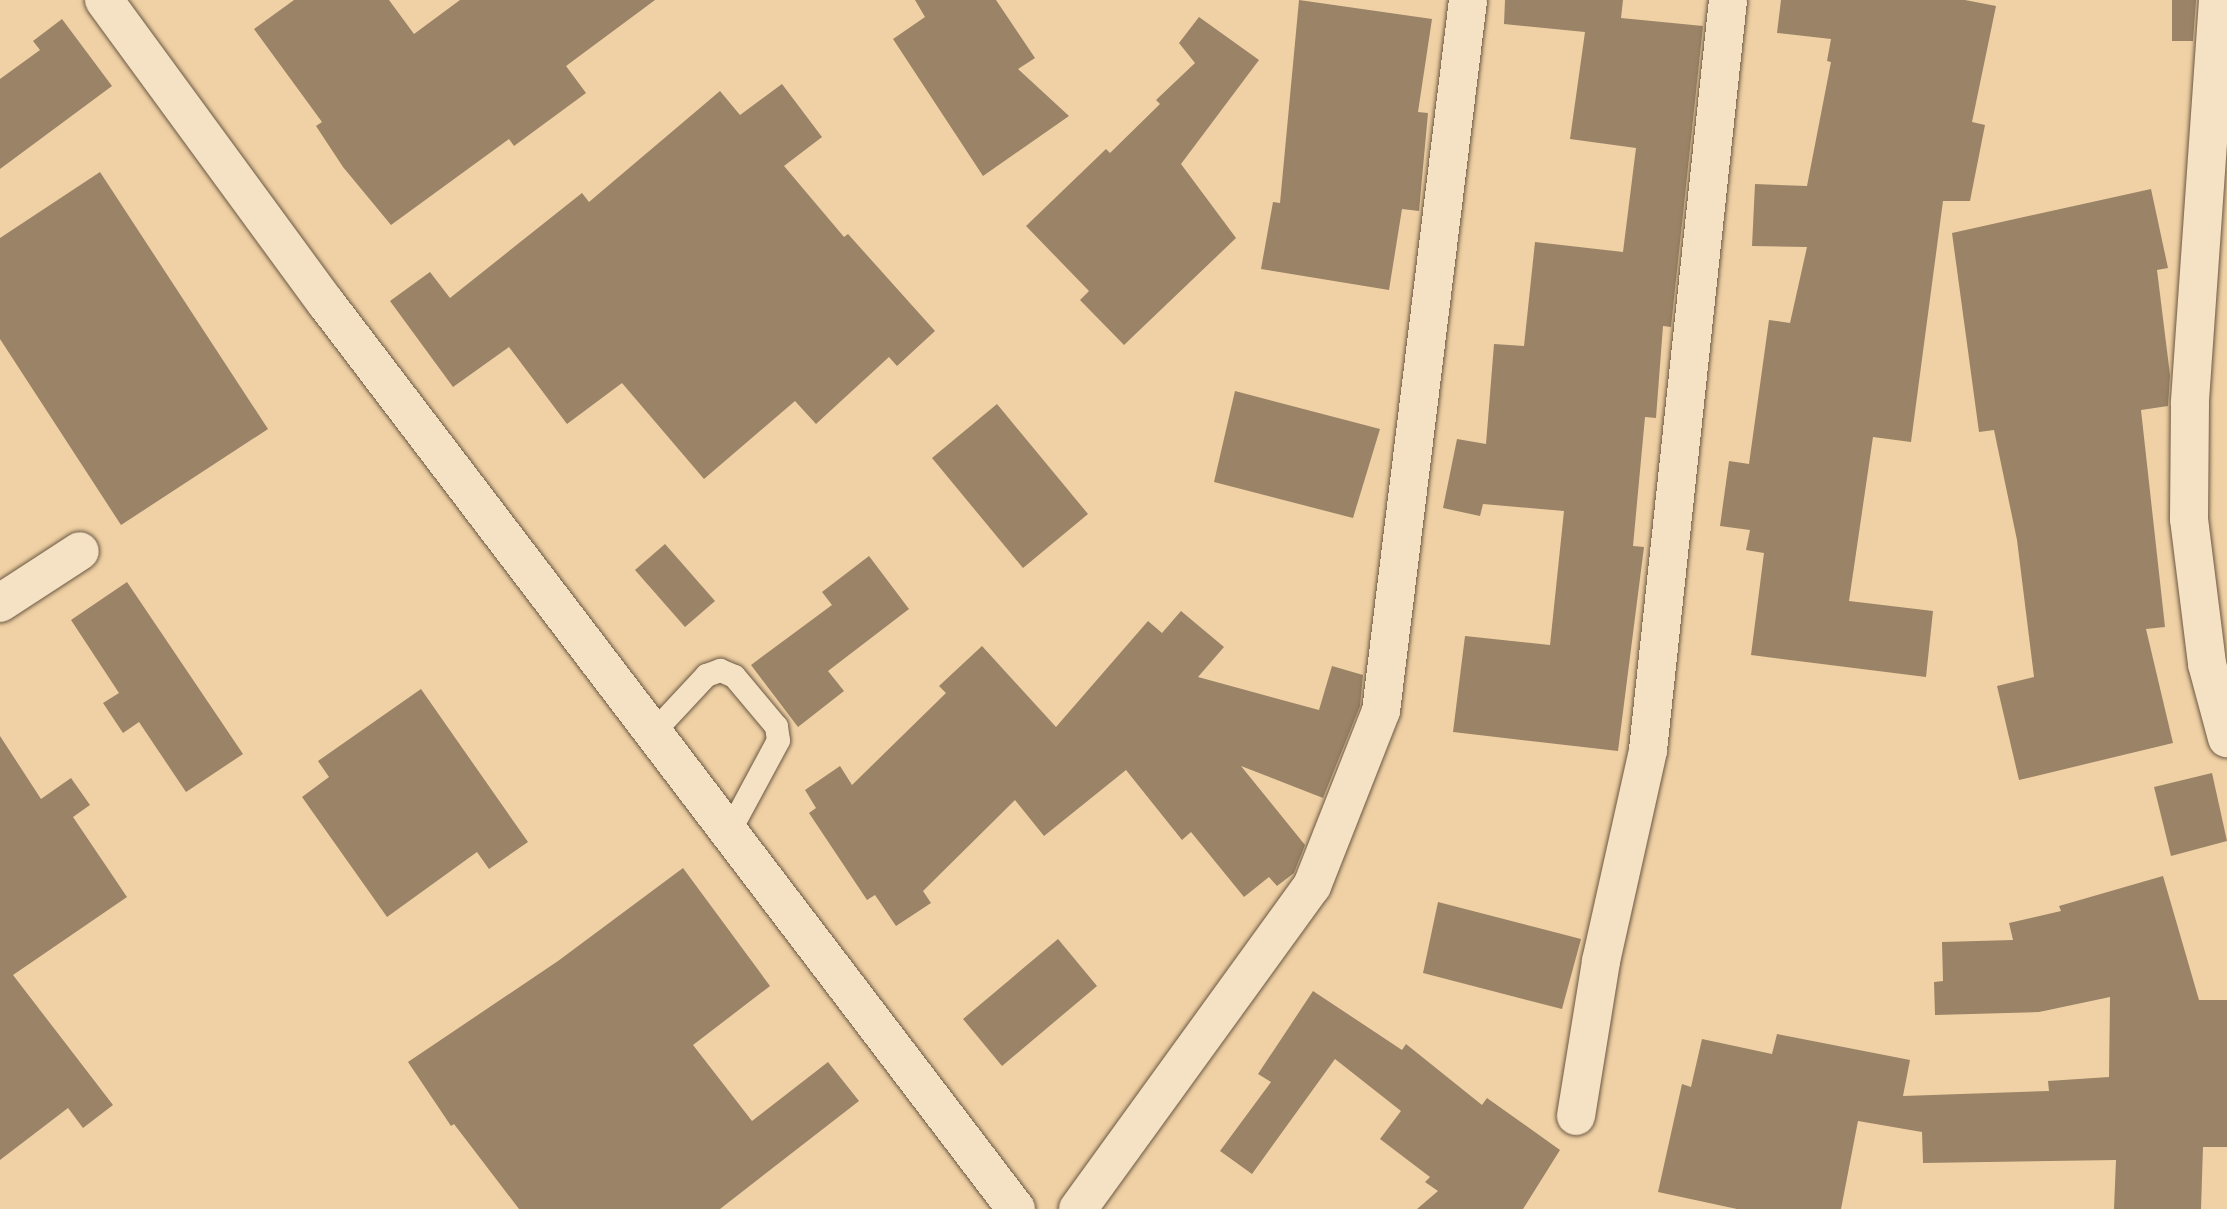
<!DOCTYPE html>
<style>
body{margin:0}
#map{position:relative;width:2227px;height:1209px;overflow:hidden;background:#f0d1a5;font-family:"Old Standard TT",serif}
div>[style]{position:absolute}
.building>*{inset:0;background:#9a8366}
.roads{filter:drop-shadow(0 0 2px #6a5842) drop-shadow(0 0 2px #6a5842)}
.service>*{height:23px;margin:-11.5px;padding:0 11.5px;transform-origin:11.5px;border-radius:11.5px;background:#f5e1c4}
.minor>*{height:38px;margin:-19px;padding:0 19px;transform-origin:19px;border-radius:19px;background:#f5e1c4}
.tertiary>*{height:38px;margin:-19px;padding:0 19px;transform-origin:19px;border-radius:19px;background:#f5e1c4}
span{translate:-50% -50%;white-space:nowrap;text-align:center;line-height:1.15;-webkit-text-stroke:5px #f5e1c4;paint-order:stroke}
</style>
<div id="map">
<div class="building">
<div style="clip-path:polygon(294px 0,389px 0,414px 34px,460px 0,655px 0,566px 66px,586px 93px,514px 146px,509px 139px,391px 225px,343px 167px,316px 126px,322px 122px,254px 29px)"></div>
<div style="clip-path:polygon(915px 0,996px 0,1035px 58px,1018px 69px,1069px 116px,983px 176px,893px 39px,925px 17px)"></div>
<div style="clip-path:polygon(1299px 0,1432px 19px,1418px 112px,1428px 113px,1419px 211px,1402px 209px,1389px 290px,1261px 269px,1273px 202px,1280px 203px)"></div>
<div style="clip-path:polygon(1505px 0,1623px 0,1621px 18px,1703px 26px,1671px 327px,1663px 326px,1656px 418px,1645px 417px,1633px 546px,1644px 547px,1618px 751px,1453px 732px,1465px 636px,1550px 645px,1564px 511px,1483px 504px,1480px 516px,1443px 508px,1457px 439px,1486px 444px,1494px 344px,1524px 346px,1535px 242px,1623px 252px,1636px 148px,1570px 139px,1585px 32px,1504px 24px)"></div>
<div style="clip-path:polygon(1781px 0,1965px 0,1996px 6px,1972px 122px,1985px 125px,1970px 201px,1943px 201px,1911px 442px,1873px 437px,1849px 601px,1933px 611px,1926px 677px,1751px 655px,1764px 553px,1746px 550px,1750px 530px,1720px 526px,1729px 461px,1749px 464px,1769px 320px,1790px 323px,1807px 247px,1752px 246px,1755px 184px,1807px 186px,1831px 62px,1827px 61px,1831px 39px,1777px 33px)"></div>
<div style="clip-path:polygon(2172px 0,2196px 0,2193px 41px,2172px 41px)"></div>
<div style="clip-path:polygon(1199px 17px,1259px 60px,1181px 164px,1236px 238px,1124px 345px,1080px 300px,1089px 291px,1026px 226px,1106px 149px,1110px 153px,1160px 104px,1156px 100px,1195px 63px,1179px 43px)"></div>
<div style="clip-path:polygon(62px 19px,112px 86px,0 169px,0 79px,40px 50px,33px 41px)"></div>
<div style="clip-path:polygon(782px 84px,822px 137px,784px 166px,844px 237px,848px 234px,935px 331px,897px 366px,889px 357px,816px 424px,795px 401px,704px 479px,622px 383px,567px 424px,509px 347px,453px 387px,390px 301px,430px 272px,450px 298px,582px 193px,589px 202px,720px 91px,740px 115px)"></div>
<div style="clip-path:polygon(100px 172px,268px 429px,121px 525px,0 339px,0 238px)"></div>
<div style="clip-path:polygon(2151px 189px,2168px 268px,2157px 270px,2170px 375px,2168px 406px,2141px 410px,2165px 627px,2146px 629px,2173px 743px,2019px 780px,1997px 686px,2034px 677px,2017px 540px,1994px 430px,1979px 432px,1952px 233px)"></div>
<div style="clip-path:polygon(1235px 391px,1380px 429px,1353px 518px,1214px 482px)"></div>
<div style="clip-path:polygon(997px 404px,1088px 514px,1023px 568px,932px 458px)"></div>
<div style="clip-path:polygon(665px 544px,715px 601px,685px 627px,635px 570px)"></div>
<div style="clip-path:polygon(869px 556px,909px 609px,828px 671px,844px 691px,798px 727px,751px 665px,832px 605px,822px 592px)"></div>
<div style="clip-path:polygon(127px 582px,243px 754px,186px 792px,139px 722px,123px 733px,103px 703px,119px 693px,71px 620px)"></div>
<div style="clip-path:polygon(1181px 611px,1224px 647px,1198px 677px,1319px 710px,1332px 666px,1363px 675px,1360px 706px,1323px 798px,1241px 766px,1305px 845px,1294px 873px,1277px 886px,1269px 877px,1244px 897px,1191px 832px,1182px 840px,1126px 770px,1044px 836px,1015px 800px,923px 891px,931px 903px,896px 926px,875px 895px,867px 900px,809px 813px,816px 808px,805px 790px,840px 766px,852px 785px,946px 693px,939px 686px,982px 646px,1056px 727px,1148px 621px,1162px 633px)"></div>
<div style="clip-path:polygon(421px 689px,528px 842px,489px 869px,477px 852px,387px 917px,302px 797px,329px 777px,318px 761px)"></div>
<div style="clip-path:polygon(0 736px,41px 799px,71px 778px,90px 805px,73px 817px,127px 897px,13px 975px,113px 1105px,83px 1128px,68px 1108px,0 1160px)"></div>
<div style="clip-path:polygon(2212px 773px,2227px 841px,2171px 856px,2154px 787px)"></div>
<div style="clip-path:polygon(683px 868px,770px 986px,693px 1045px,752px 1121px,828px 1062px,859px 1101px,720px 1209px,519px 1209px,454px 1124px,451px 1126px,408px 1062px,558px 961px)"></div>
<div style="clip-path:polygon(2163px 876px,2199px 1000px,2227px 1000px,2227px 1147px,2203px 1147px,2201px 1209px,2114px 1209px,2116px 1160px,1923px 1163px,1922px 1132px,1858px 1121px,1841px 1209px,1737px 1209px,1658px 1192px,1682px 1084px,1691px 1087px,1702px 1039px,1772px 1054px,1777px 1034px,1910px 1060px,1903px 1096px,2049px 1091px,2048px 1081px,2109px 1077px,2110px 997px,2039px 1012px,1935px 1015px,1934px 982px,1943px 981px,1942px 942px,2013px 940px,2009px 923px,2061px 911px,2059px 906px)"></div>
<div style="clip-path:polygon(1438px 902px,1581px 939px,1562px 1009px,1423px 973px)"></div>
<div style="clip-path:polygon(1058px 939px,1097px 986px,1002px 1066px,963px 1019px)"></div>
<div style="clip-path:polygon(1313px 991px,1402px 1050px,1406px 1044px,1482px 1105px,1487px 1098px,1560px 1150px,1523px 1209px,1417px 1209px,1438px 1191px,1425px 1182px,1430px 1177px,1380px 1139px,1401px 1111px,1335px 1059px,1252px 1174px,1220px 1151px,1271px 1082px,1258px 1074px)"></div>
</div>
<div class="roads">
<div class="service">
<div style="left:651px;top:734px;width:81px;rotate:-47deg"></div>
<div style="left:706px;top:675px;width:15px;rotate:-20deg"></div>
<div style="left:720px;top:670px;width:15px;rotate:23deg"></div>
<div style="left:734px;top:676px;width:65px;rotate:50deg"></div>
<div style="left:776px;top:726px;width:14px;rotate:82deg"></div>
<div style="left:778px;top:740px;width:106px;rotate:118.3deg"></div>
</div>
<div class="minor">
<div style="left:2218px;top:0;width:405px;rotate:94deg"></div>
<div style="left:2190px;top:404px;width:115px;rotate:90.5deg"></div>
<div style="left:2189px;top:519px;width:146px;rotate:82.9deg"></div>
<div style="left:2207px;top:664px;width:77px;rotate:74.9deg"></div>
<div style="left:0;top:603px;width:95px;rotate:-33deg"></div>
<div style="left:1576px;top:1116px;width:157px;rotate:-80.8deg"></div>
<div style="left:1601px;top:961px;width:216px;rotate:-77.4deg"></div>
<div style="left:1648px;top:750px;width:754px;rotate:-83.91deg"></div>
<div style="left:1078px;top:1209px;width:399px;rotate:-54.1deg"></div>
<div style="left:1312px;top:886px;width:188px;rotate:-68.5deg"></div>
<div style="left:1381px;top:711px;width:716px;rotate:-83.02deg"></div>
</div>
<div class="tertiary">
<div style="left:104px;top:0;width:376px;rotate:53.8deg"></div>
<div style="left:326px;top:303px;width:1139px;rotate:52.71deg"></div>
</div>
</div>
</div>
